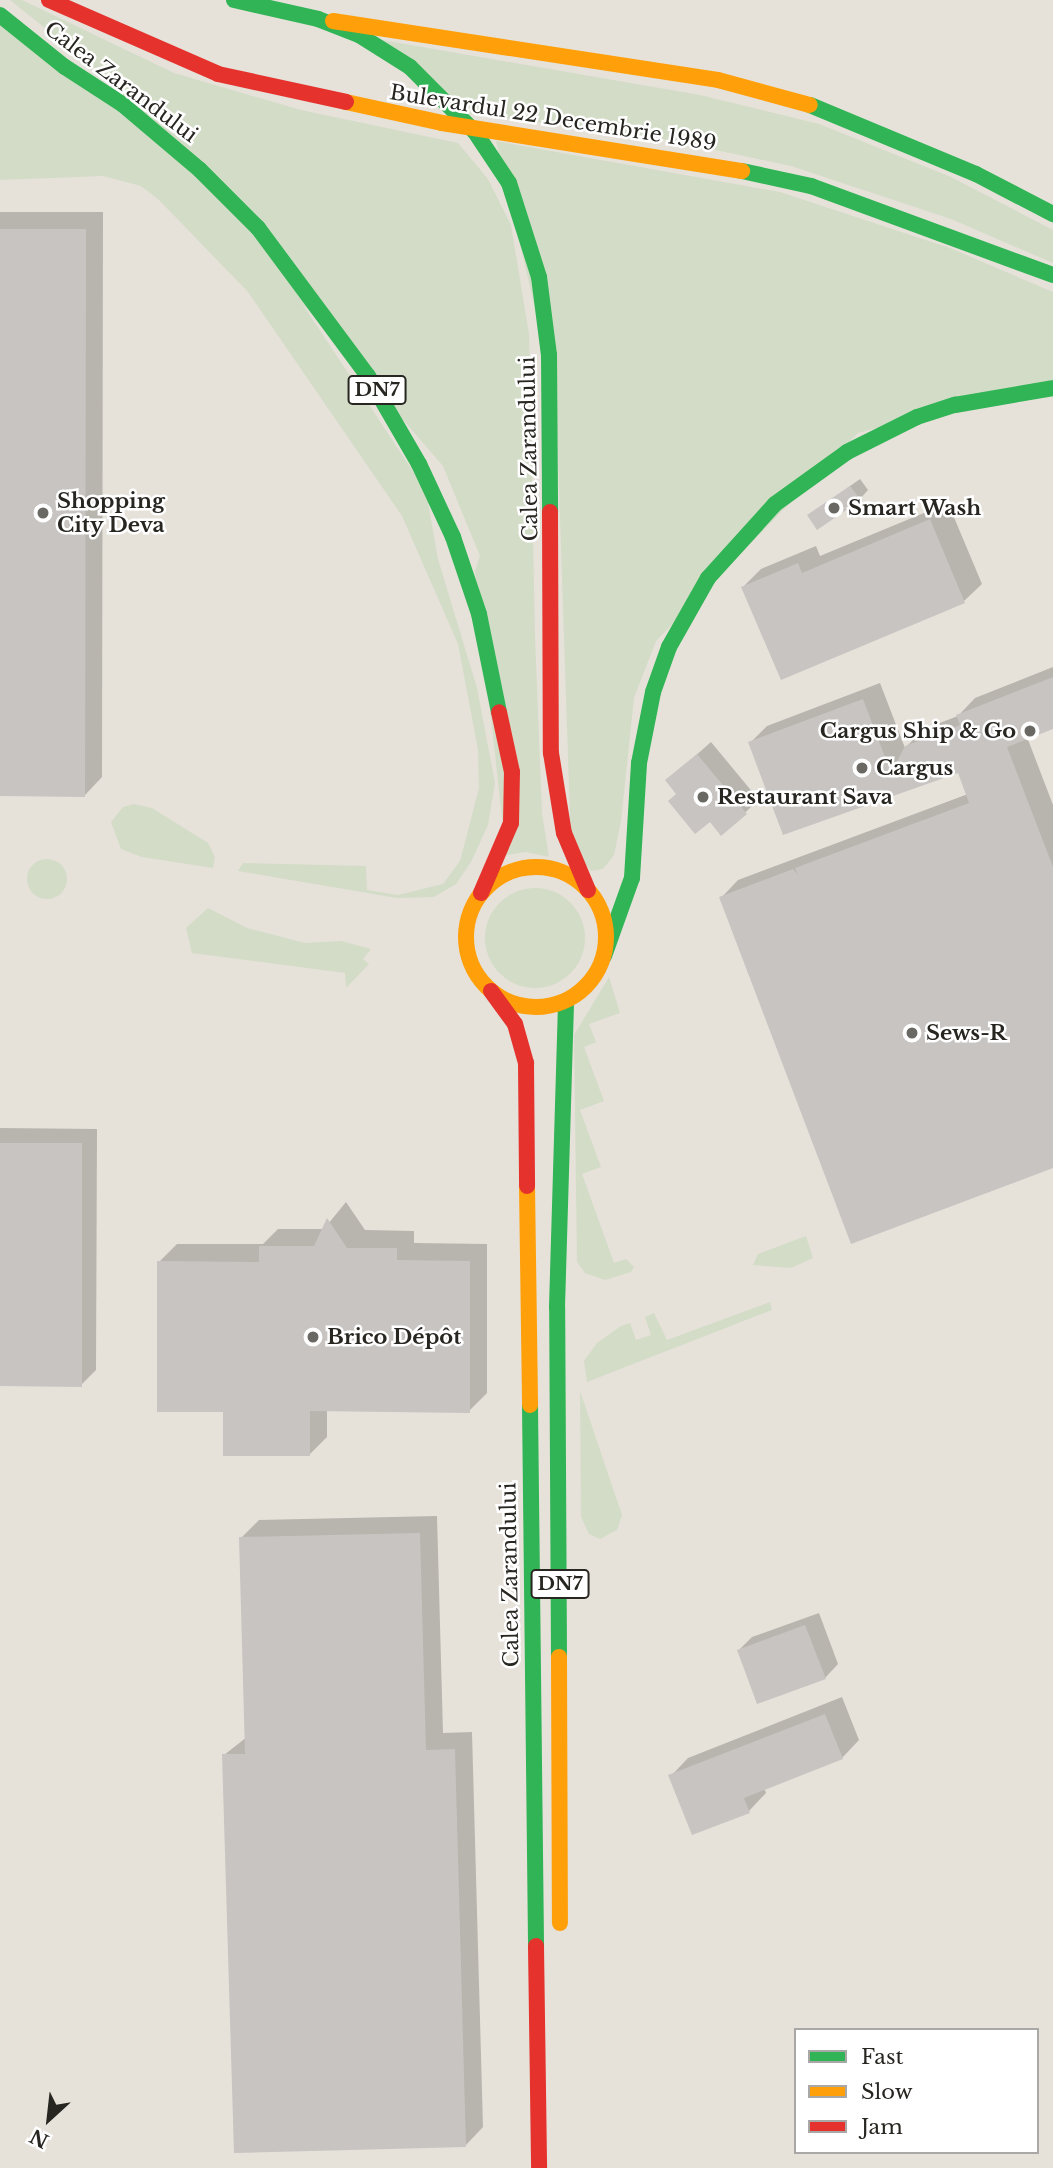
<!DOCTYPE html>
<meta charset="utf-8">
<style>
body{margin:0}
#map{position:relative;width:1053px;height:2168px;overflow:hidden;background:#e6e2da;font-family:"Libre Baskerville",serif}
div>[style]{position:absolute}
.green>*{inset:0;background:#d3dcc7}
.round{border-radius:50%}
.shadow>*{inset:0;background:#0003}
.building>*{inset:0;background:#c7c4c2}
.fast>*{height:16px;margin:-8px;padding:0 8px;transform-origin:8px;border-radius:8px;background:#30b455}
.slow>*{height:16px;margin:-8px;padding:0 8px;transform-origin:8px;border-radius:8px;background:#ff9f0a}
.slow>.ring{margin:-8px;padding:0;box-sizing:content-box;background:none;border:16px solid #ff9f0a;border-radius:50%}
.jam>*{height:16px;margin:-8px;padding:0 8px;transform-origin:8px;border-radius:8px;background:#e5322d}
.dots>*{width:19px;height:19px;translate:-50% -50%;box-sizing:border-box;border:4px solid #fff;border-radius:50%}
span{translate:-50% -50%;white-space:nowrap;text-align:center;line-height:1.15;-webkit-text-stroke:5px #fff;paint-order:stroke}
.shield-label span{padding:2px 5px;background:#fff;border:2px solid;border-radius:5px;-webkit-text-stroke-width:0}
.shield-label{font-size:19px;color:#282621;font-weight:700}
.street-label{font-size:21px;color:#282621}
.poi-label{font-size:21px;color:#282621;font-weight:700}
.left{translate:0 -50%;text-align:left}
.right{translate:-100% -50%;text-align:right}
.legend{position:absolute;left:794px;top:2028px;width:245px;height:126px;box-sizing:border-box;background:#fff;border:2px solid #a9a8a6;margin:0;padding:9px 12px;list-style:none;font-size:21px;color:#282621}
.legend li{display:flex;align-items:center;gap:14px;height:35px}
.legend b{width:35px;border:2px solid #a9a8a6}
.north{position:absolute;left:14px;top:2084px;width:70px;height:70px;-webkit-text-stroke:5px #fff;paint-order:stroke;rotate:207deg;font-size:19px;font-weight:700;line-height:28px;text-align:center;color:#282621}
.north::after{content:'';display:block;margin:auto;width:24px;height:32px;background:#282621;clip-path:polygon(50% 0,100% 100%,50% 72%,0 100%)}
</style>
<div id="map">
<div class="green">
<div style="clip-path:polygon(10px 0,22px 0,174px 73px,301px 110px,458px 143px,488px 179px,511px 225px,529px 334px,535px 636px,542px 813px,549px 857px,526px 852px,506px 855px,475px 571px,480px 556px,443px 466px,108px 79px)"></div>
<div style="clip-path:polygon(0 6px,247px 220px,426px 491px,438px 559px,477px 688px,495px 783px,488px 825px,471px 862px,456px 884px,434px 897px,397px 898px,238px 871px,243px 863px,366px 866px,367px 890px,398px 895px,443px 884px,460px 861px,479px 788px,478px 750px,458px 644px,402px 516px,248px 292px,159px 200px,141px 186px,103px 176px,0 180px)"></div>
<div style="clip-path:polygon(382px 40px,700px 95px,819px 124px,951px 177px,1053px 230px,1053px 263px,951px 219px,791px 166px,649px 136px,468px 114px)"></div>
<div style="clip-path:polygon(496px 141px,780px 192px,950px 248px,1053px 292px,1053px 381px,858px 433px,656px 641px,634px 698px,621px 821px,614px 855px,603px 869px,591px 871px,571px 847px,556px 399px)"></div>
<div style="clip-path:polygon(134px 804px,152px 808px,208px 843px,215px 857px,213px 868px,142px 857px,121px 849px,111px 822px,123px 807px)"></div>
<div class="round" style="left:27px;top:859px;width:40px;height:40px"></div>
<div class="round" style="left:485px;top:888px;width:100px;height:100px"></div>
<div style="clip-path:polygon(208px 908px,247px 928px,305px 943px,341px 941px,371px 949px,363px 959px,369px 964px,346px 988px,345px 973px,192px 953px,186px 928px)"></div>
<div style="clip-path:polygon(609px 977px,620px 1013px,589px 1024px,596px 1042px,584px 1047px,604px 1101px,580px 1110px,601px 1167px,582px 1174px,614px 1263px,626px 1259px,634px 1267px,631px 1272px,605px 1280px,585px 1273px,577px 1262px,574px 1035px)"></div>
<div style="clip-path:polygon(806px 1236px,813px 1258px,791px 1268px,753px 1265px,758px 1254px)"></div>
<div style="clip-path:polygon(770px 1302px,772px 1310px,587px 1382px,584px 1361px,597px 1343px,621px 1326px,630px 1323px,636px 1340px,651px 1335px,645px 1317px,654px 1313px,667px 1340px)"></div>
<div style="clip-path:polygon(580px 1391px,622px 1515px,617px 1530px,600px 1539px,589px 1534px,581px 1517px)"></div>
</div>
<div class="shadow">
<div style="clip-path:polygon(0 212px,103px 212px,102px 777px,85px 795px,0 795px)"></div>
<div style="clip-path:polygon(860px 479px,868px 490px,860px 499px,809px 515px)"></div>
<div style="clip-path:polygon(948px 503px,982px 584px,964px 601px,743px 587px,761px 569px,816px 546px,820px 556px)"></div>
<div style="clip-path:polygon(1053px 667px,1053px 727px,1027px 737px,1053px 805px,1053px 1166px,721px 898px,738px 880px,968px 794px,959px 770px,784px 833px,750px 743px,767px 726px,880px 683px,905px 748px,924px 729px,958px 716px,975px 698px)"></div>
<div style="clip-path:polygon(711px 742px,759px 800px,722px 833px,668px 780px)"></div>
<div style="clip-path:polygon(0 1128px,97px 1129px,96px 1370px,81px 1385px,0 1385px)"></div>
<div style="clip-path:polygon(346px 1202px,365px 1230px,414px 1231px,414px 1243px,487px 1244px,487px 1393px,469px 1411px,327px 1410px,327px 1437px,309px 1455px,225px 1411px,159px 1262px,177px 1244px,263px 1244px,278px 1229px,324px 1229px)"></div>
<div style="clip-path:polygon(437px 1516px,443px 1733px,472px 1732px,483px 2127px,466px 2145px,224px 1755px,247px 1737px,241px 1538px,259px 1520px)"></div>
<div style="clip-path:polygon(819px 1613px,838px 1664px,825px 1678px,739px 1650px,752px 1637px)"></div>
<div style="clip-path:polygon(842px 1697px,859px 1740px,842px 1758px,764px 1788px,766px 1793px,749px 1811px,671px 1776px,688px 1758px)"></div>
</div>
<div class="building">
<div style="clip-path:polygon(0 229px,86px 229px,85px 797px,0 796px)"></div>
<div style="clip-path:polygon(850px 486px,861px 500px,817px 530px,807px 515px)"></div>
<div style="clip-path:polygon(930px 519px,965px 603px,781px 680px,741px 587px,798px 563px,802px 573px)"></div>
<div style="clip-path:polygon(1053px 677px,1053px 729px,1007px 747px,1053px 867px,1053px 1168px,851px 1244px,719px 897px,793px 869px,798px 875px,795px 868px,969px 803px,958px 773px,783px 835px,748px 742px,863px 699px,891px 773px,905px 746px,960px 725px,956px 715px)"></div>
<div style="clip-path:polygon(697px 754px,747px 814px,721px 836px,710px 822px,695px 834px,668px 801px,676px 794px,665px 780px)"></div>
<div style="clip-path:polygon(0 1143px,82px 1143px,82px 1387px,0 1386px)"></div>
<div style="clip-path:polygon(327px 1218px,347px 1248px,397px 1248px,397px 1260px,470px 1261px,470px 1413px,310px 1411px,310px 1456px,223px 1456px,223px 1412px,157px 1412px,157px 1261px,259px 1262px,259px 1246px,314px 1246px)"></div>
<div style="clip-path:polygon(420px 1533px,426px 1750px,455px 1749px,466px 2147px,234px 2153px,222px 1754px,245px 1754px,239px 1537px)"></div>
<div style="clip-path:polygon(805px 1625px,826px 1679px,757px 1704px,737px 1650px)"></div>
<div style="clip-path:polygon(825px 1714px,843px 1759px,744px 1798px,750px 1813px,692px 1835px,668px 1775px)"></div>
</div>
<div class="fast">
<div style="left:234px;top:0;width:86px;rotate:12.7deg"></div>
<div style="left:318px;top:19px;width:44px;rotate:21.3deg"></div>
<div style="left:359px;top:35px;width:60px;rotate:32.1deg"></div>
<div style="left:410px;top:67px;width:92px;rotate:45deg"></div>
<div style="left:475px;top:132px;width:61px;rotate:56.3deg"></div>
<div style="left:509px;top:183px;width:99px;rotate:72.3deg"></div>
<div style="left:539px;top:277px;width:79px;rotate:82.7deg"></div>
<div style="left:549px;top:355px;width:157px;rotate:89.6deg"></div>
<div style="left:0;top:15px;width:83px;rotate:38.7deg"></div>
<div style="left:65px;top:67px;width:68px;rotate:33deg"></div>
<div style="left:122px;top:104px;width:102px;rotate:40.2deg"></div>
<div style="left:200px;top:170px;width:82px;rotate:45deg"></div>
<div style="left:258px;top:228px;width:184px;rotate:53.4deg"></div>
<div style="left:368px;top:376px;width:102px;rotate:59.9deg"></div>
<div style="left:419px;top:464px;width:81px;rotate:65deg"></div>
<div style="left:453px;top:537px;width:81px;rotate:71.3deg"></div>
<div style="left:479px;top:614px;width:100px;rotate:78.5deg"></div>
<div style="left:810px;top:105px;width:180px;rotate:22.6deg"></div>
<div style="left:976px;top:174px;width:87px;rotate:27.5deg"></div>
<div style="left:742px;top:171px;width:71px;rotate:12.3deg"></div>
<div style="left:811px;top:186px;width:258px;rotate:20.2deg"></div>
<div style="left:604px;top:956px;width:83px;rotate:-70.3deg"></div>
<div style="left:632px;top:878px;width:115px;rotate:-86.5deg"></div>
<div style="left:639px;top:763px;width:72px;rotate:-78.8deg"></div>
<div style="left:653px;top:692px;width:48px;rotate:-70.4deg"></div>
<div style="left:669px;top:647px;width:79px;rotate:-60.5deg"></div>
<div style="left:708px;top:578px;width:100px;rotate:-47.8deg"></div>
<div style="left:775px;top:504px;width:89px;rotate:-35.8deg"></div>
<div style="left:847px;top:452px;width:78px;rotate:-26.6deg"></div>
<div style="left:917px;top:417px;width:40px;rotate:-18deg"></div>
<div style="left:955px;top:405px;width:99px;rotate:-9.8deg"></div>
<div style="left:530px;top:1405px;width:541px;rotate:89.36deg"></div>
<div style="left:559px;top:1657px;width:350px;rotate:-90.3deg"></div>
<div style="left:557px;top:1307px;width:306px;rotate:-88.3deg"></div>
</div>
<div class="slow">
<div style="left:333px;top:21px;width:389px;rotate:8.7deg"></div>
<div style="left:718px;top:80px;width:95px;rotate:15.2deg"></div>
<div style="left:346px;top:102px;width:98px;rotate:12.3deg"></div>
<div style="left:442px;top:123px;width:304px;rotate:9.1deg"></div>
<div class="ring" style="left:466px;top:867px;width:124px;height:124px"></div>
<div style="left:527px;top:1186px;width:219px;rotate:89.2deg"></div>
<div style="left:559px;top:1657px;width:266px;rotate:89.8deg"></div>
</div>
<div class="jam">
<div style="left:49px;top:0;width:184px;rotate:23.6deg"></div>
<div style="left:218px;top:74px;width:131px;rotate:12.3deg"></div>
<div style="left:550px;top:512px;width:241px;rotate:89.8deg"></div>
<div style="left:551px;top:753px;width:81px;rotate:80.8deg"></div>
<div style="left:564px;top:833px;width:62px;rotate:67.2deg"></div>
<div style="left:481px;top:893px;width:76px;rotate:-66.8deg"></div>
<div style="left:511px;top:823px;width:51px;rotate:-88.9deg"></div>
<div style="left:512px;top:772px;width:61px;rotate:-102.2deg"></div>
<div style="left:491px;top:991px;width:41px;rotate:54deg"></div>
<div style="left:515px;top:1024px;width:41px;rotate:74.2deg"></div>
<div style="left:526px;top:1063px;width:123px;rotate:89.5deg"></div>
<div style="left:536px;top:1946px;width:222px;rotate:89.2deg"></div>
</div>
<div class="dots">
<div style="left:834px;top:508px;background:#6a6862"></div>
<div style="left:43px;top:513px;background:#6a6862"></div>
<div style="left:1030px;top:731px;background:#6a6862"></div>
<div style="left:862px;top:768px;background:#6a6862"></div>
<div style="left:703px;top:797px;background:#6a6862"></div>
<div style="left:912px;top:1033px;background:#6a6862"></div>
<div style="left:313px;top:1337px;background:#6a6862"></div>
</div>
<div class="shield-label">
<span style="left:377px;top:390px">DN7</span>
<span style="left:560px;top:1584px">DN7</span>
</div>
<div class="street-label">
<span style="left:121px;top:82px;rotate:37deg">Calea Zarandului</span>
<span style="left:553px;top:118px;rotate:9deg">Bulevardul 22 Decembrie 1989</span>
<span style="left:529px;top:449px;rotate:-91deg">Calea Zarandului</span>
<span style="left:510px;top:1575px;rotate:-91deg">Calea Zarandului</span>
</div>
<div class="poi-label">
<span class="left" style="left:57px;top:513px">Shopping<br>City Deva</span>
<span class="left" style="left:848px;top:508px">Smart Wash</span>
<span class="right" style="left:1016px;top:731px">Cargus Ship &amp; Go</span>
<span class="left" style="left:876px;top:768px">Cargus</span>
<span class="left" style="left:717px;top:797px">Restaurant Sava</span>
<span class="left" style="left:926px;top:1033px">Sews-R</span>
<span class="left" style="left:327px;top:1337px">Brico Dépôt</span>
</div>
<ul class="legend">
<li><b style="height:9px;background:#30b455"></b>Fast</li>
<li><b style="height:9px;background:#ff9f0a"></b>Slow</li>
<li><b style="height:9px;background:#e5322d"></b>Jam</li>
</ul>
<div class="north">N</div>
</div>
